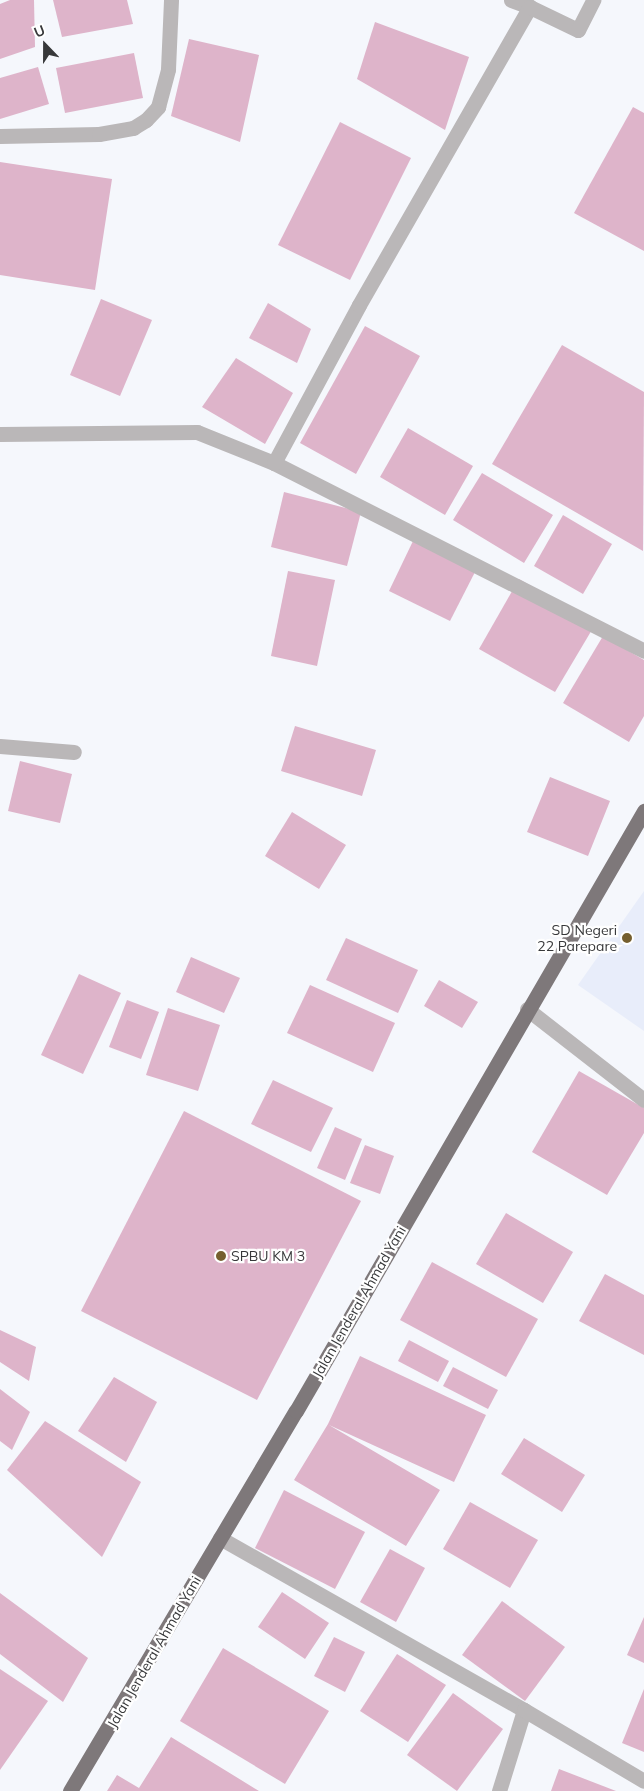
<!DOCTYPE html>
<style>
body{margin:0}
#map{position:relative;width:644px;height:1791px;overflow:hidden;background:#f5f7fc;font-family:Mulish,sans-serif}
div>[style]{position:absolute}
.built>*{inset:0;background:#e8edfa}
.building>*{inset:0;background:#deb4ca}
.minor>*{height:15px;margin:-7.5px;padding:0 7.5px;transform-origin:7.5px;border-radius:7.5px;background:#bab7b8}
.trunk>*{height:15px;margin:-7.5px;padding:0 7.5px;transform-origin:7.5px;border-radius:7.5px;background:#7e787a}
.dots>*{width:14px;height:14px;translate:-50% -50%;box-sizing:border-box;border:2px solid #fff;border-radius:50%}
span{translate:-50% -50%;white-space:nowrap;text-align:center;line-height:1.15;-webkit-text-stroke:4.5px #fff;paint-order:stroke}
.poi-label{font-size:14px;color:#37383a}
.right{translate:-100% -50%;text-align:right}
.left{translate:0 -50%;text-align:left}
.street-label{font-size:14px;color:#37383a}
.north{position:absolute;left:20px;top:20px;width:50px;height:50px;-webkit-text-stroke:4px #fff;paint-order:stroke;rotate:338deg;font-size:14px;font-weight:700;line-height:20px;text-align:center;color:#37383a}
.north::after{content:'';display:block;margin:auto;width:18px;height:22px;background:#37383a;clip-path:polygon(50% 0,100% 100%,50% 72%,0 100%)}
</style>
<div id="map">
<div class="built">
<div style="clip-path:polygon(644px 891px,644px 1031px,578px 985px)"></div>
</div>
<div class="building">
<div style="clip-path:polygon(10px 0,34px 0,35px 47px,0 59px,0 4px)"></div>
<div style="clip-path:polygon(53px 0,127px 0,133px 24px,62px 37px)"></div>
<div style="clip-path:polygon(375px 22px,469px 57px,445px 130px,357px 79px)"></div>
<div style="clip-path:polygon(189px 39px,259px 55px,240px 142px,171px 116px)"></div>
<div style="clip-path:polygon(134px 53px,143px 98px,65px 113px,56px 68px)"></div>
<div style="clip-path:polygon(38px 67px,49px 104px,0 119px,0 78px)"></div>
<div style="clip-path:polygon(633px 107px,644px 113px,644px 251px,574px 213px)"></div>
<div style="clip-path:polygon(340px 122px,411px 158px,350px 280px,278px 245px)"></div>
<div style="clip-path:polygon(0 162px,112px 179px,95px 290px,0 275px)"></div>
<div style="clip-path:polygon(101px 299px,152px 320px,120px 396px,70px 375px)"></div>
<div style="clip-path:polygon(268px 303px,311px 329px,297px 363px,249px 338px)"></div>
<div style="clip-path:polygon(365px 326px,420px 356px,356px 474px,300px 443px)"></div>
<div style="clip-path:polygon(562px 345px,644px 392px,643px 551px,492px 464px)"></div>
<div style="clip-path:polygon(236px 358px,293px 393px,265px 444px,202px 407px)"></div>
<div style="clip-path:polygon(408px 428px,473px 466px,445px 515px,380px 477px)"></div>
<div style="clip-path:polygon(482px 473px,553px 515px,524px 563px,453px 520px)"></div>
<div style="clip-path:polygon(284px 492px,361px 512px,347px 566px,271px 547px)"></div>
<div style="clip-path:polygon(563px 515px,612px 544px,583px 594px,534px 566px)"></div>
<div style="clip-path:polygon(413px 541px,475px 572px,450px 621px,389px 591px)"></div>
<div style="clip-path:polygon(288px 571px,335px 580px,317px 666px,271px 656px)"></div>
<div style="clip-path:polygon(519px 579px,596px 623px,555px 692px,479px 649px)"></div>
<div style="clip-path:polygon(603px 636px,644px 660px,644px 716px,629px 742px,563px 703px)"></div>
<div style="clip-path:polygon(295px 726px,376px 750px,362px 796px,281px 771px)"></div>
<div style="clip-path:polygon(20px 761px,72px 774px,60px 823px,8px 811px)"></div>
<div style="clip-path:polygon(550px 777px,610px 801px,588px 856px,527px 832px)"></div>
<div style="clip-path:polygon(292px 812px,346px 845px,319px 889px,265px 856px)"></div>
<div style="clip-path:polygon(346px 938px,418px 970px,398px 1013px,326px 980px)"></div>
<div style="clip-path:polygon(191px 957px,240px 978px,224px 1013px,176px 992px)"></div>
<div style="clip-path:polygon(79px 974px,121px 993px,83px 1074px,41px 1055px)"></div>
<div style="clip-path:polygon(439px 980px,478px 1002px,462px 1028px,424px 1006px)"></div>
<div style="clip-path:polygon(310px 985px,395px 1023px,373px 1072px,287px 1033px)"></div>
<div style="clip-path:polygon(127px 1000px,159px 1012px,141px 1059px,109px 1047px)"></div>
<div style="clip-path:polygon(168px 1008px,220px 1025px,198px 1091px,146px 1075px)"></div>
<div style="clip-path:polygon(579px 1071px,644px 1108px,644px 1133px,607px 1195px,532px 1152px)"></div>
<div style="clip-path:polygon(273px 1080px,333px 1108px,311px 1152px,251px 1124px)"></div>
<div style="clip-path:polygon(184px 1111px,361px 1201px,257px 1400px,81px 1311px)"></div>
<div style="clip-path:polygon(335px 1127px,362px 1139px,345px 1180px,317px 1168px)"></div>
<div style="clip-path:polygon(365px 1145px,394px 1156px,380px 1194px,350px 1183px)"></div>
<div style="clip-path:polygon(506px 1213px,573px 1252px,543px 1303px,476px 1264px)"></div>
<div style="clip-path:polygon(432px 1262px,538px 1319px,506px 1377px,400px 1320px)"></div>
<div style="clip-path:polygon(605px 1274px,644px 1295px,644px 1355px,579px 1321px)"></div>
<div style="clip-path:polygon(0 1330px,36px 1347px,29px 1381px,0 1362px)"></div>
<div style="clip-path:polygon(409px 1340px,449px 1361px,438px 1382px,398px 1361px)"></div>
<div style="clip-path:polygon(360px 1356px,486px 1415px,454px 1482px,329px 1425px,440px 1490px,406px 1546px,294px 1480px,328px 1424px)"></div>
<div style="clip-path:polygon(453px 1367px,498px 1390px,488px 1409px,443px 1386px)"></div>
<div style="clip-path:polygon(114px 1377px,157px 1402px,126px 1462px,78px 1431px)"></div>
<div style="clip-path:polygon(0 1389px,30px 1412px,12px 1450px,0 1441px)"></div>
<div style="clip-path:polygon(45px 1421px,141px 1482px,102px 1557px,7px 1470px)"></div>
<div style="clip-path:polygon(524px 1438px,585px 1475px,562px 1512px,501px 1474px)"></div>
<div style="clip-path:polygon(284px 1490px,365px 1532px,335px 1589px,255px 1548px)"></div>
<div style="clip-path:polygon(470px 1502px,538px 1540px,510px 1588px,443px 1549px)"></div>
<div style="clip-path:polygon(390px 1549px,425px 1568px,396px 1622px,360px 1602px)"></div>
<div style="clip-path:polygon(282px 1592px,329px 1623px,305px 1659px,258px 1627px)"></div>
<div style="clip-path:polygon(0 1593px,88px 1658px,63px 1702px,0 1654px)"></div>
<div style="clip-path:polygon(502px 1601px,565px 1647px,525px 1701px,462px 1655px)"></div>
<div style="clip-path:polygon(644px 1617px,644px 1663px,627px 1655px)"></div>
<div style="clip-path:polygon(334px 1637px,365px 1652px,345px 1692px,314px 1676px)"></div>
<div style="clip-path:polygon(223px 1648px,329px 1711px,285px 1784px,180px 1721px)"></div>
<div style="clip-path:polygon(397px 1654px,446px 1685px,408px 1742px,360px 1711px)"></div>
<div style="clip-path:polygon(0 1669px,48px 1701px,0 1770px)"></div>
<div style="clip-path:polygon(644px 1689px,644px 1752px,622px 1743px)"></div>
<div style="clip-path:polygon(453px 1693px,503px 1729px,457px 1791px,407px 1755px)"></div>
<div style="clip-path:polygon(171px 1737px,259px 1791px,107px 1791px,117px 1775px,139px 1788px)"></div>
<div style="clip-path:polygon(559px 1769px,616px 1791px,551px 1791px)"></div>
</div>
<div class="minor">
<div style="left:511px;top:0;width:20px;rotate:20deg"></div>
<div style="left:0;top:136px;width:99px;rotate:-1.2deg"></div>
<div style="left:99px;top:134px;width:35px;rotate:-10deg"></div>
<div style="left:133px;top:128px;width:15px;rotate:-32deg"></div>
<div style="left:146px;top:120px;width:18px;rotate:-47deg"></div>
<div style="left:158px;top:107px;width:39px;rotate:-75deg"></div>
<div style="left:168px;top:69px;width:69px;rotate:-87.5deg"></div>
<div style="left:0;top:434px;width:197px;rotate:-0.6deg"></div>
<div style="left:197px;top:432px;width:83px;rotate:21.9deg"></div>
<div style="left:274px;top:463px;width:415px;rotate:26.9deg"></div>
<div style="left:274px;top:463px;width:179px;rotate:-61.7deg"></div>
<div style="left:359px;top:305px;width:344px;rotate:-60.2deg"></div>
<div style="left:530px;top:7px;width:53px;rotate:25.6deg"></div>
<div style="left:578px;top:30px;width:34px;rotate:-63deg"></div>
<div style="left:0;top:746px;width:74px;rotate:4.6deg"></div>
<div style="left:527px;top:1009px;width:148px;rotate:37.9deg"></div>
<div style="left:220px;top:1538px;width:349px;rotate:29.5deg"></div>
<div style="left:499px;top:1791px;width:85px;rotate:-72.8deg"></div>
<div style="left:524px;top:1710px;width:139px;rotate:30.6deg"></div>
</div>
<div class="trunk">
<div style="left:70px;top:1791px;width:442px;rotate:-59.3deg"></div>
<div style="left:296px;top:1411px;width:694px;rotate:-59.89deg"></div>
</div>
<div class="dots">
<div style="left:627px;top:938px;background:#755f2f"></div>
<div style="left:221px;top:1256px;background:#755f2f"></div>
</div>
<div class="poi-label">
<span class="right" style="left:617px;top:938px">SD Negeri<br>22 Parepare</span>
<span class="left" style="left:231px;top:1256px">SPBU KM 3</span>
</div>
<div class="street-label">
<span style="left:359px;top:1302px;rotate:-60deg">Jalan Jenderal Ahmad Yani</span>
<span style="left:154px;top:1652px;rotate:-60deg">Jalan Jenderal Ahmad Yani</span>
</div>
<div class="north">U</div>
</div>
